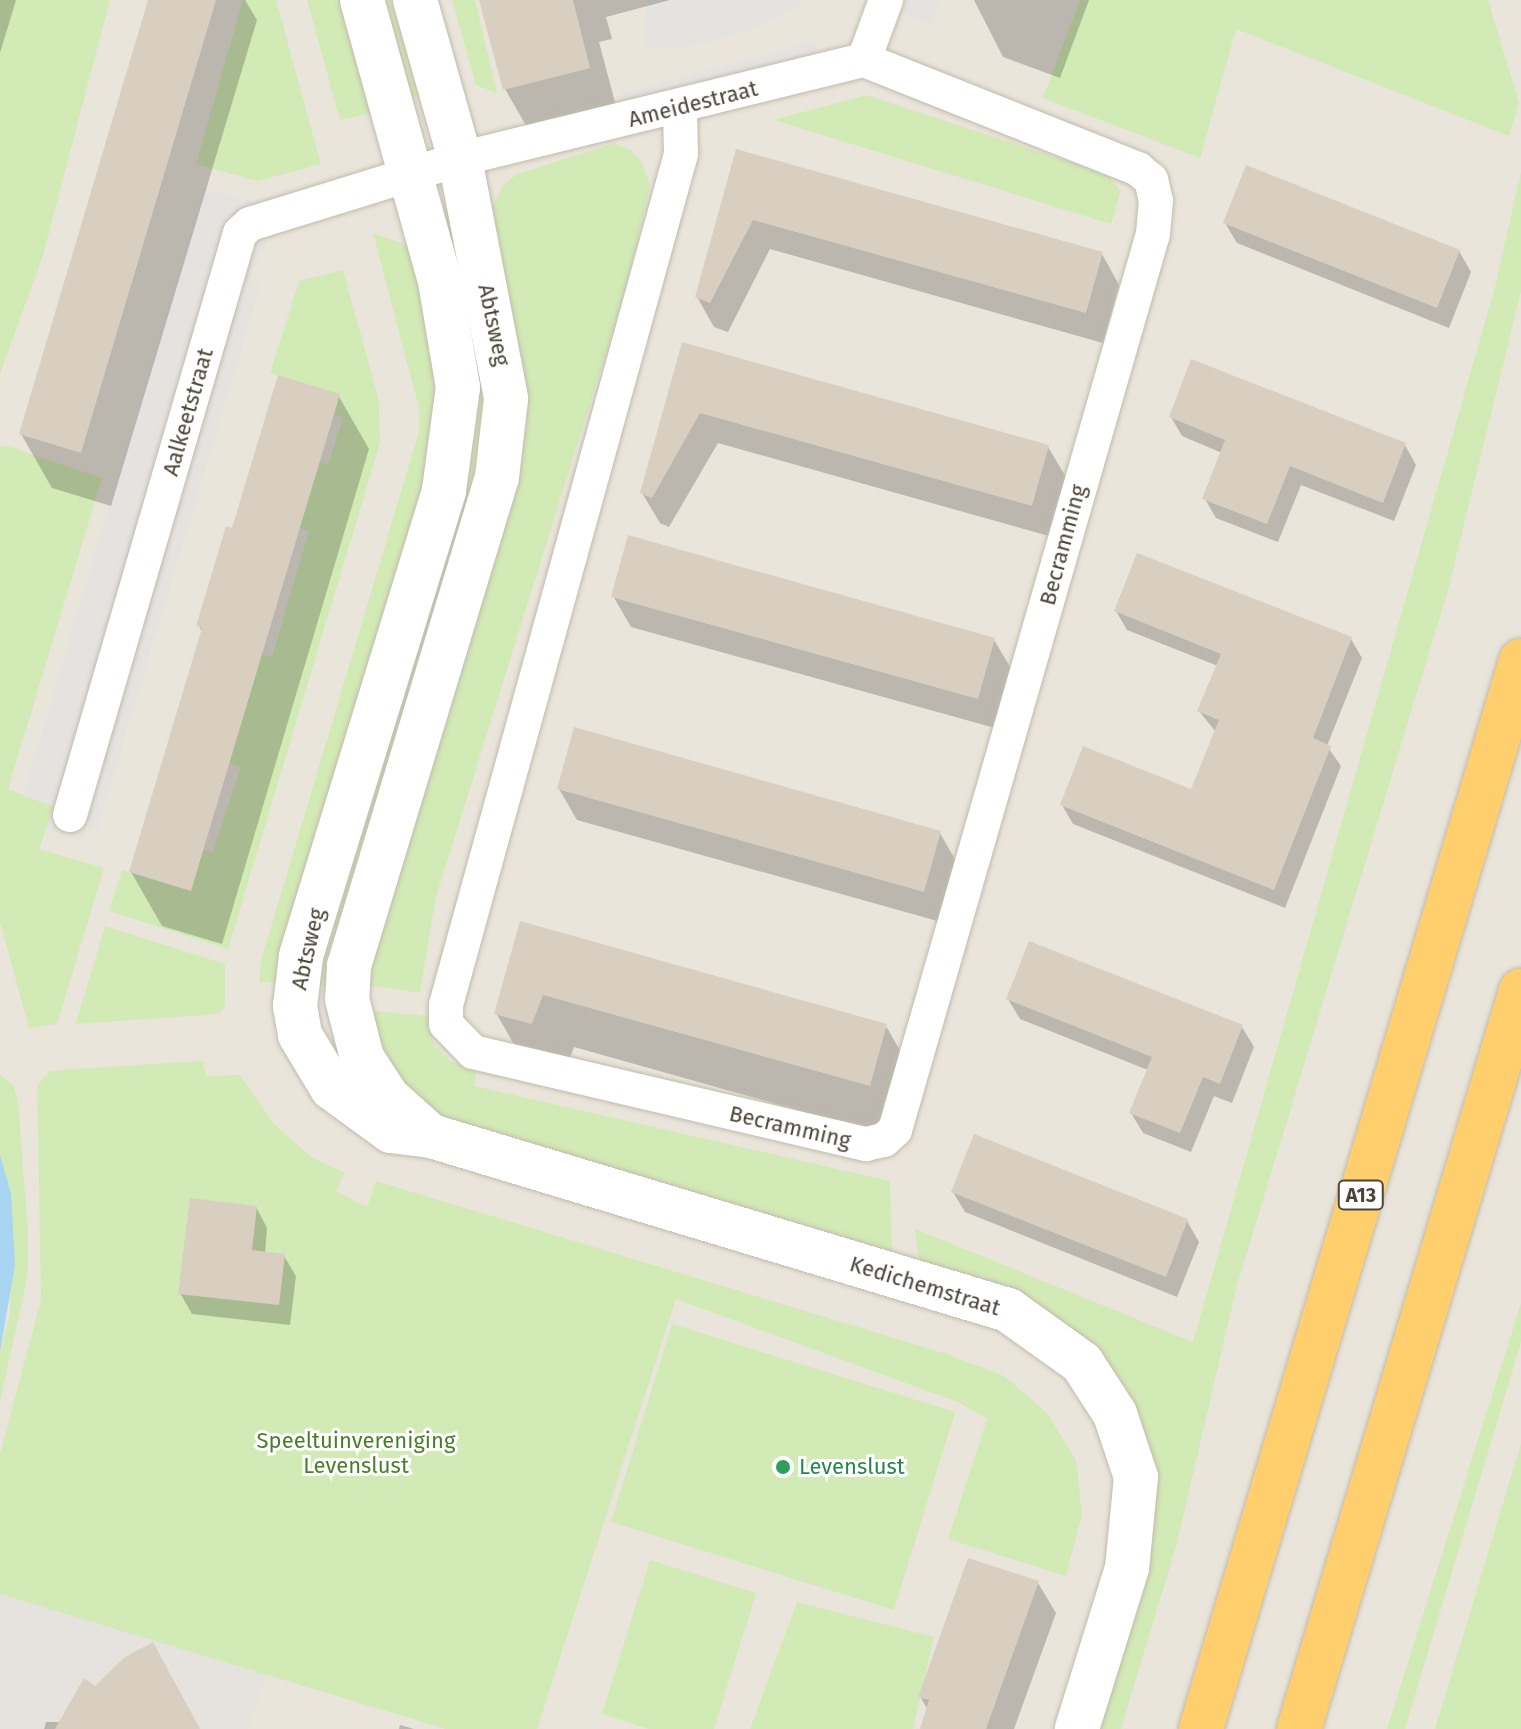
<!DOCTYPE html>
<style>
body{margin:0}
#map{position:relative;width:1521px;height:1729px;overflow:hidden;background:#f6f3ec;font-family:"Fira Sans",sans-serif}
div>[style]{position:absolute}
.residential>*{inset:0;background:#eae5da}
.industrial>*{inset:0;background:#e6e2dd}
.green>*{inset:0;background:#d2eab5}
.parking>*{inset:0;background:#e5e3e0}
.water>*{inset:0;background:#a9d4f2}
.shadow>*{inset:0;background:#0003}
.building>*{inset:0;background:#d8cfc1}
.roads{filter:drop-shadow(0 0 2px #c2bbae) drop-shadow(0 0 2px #c2bbae)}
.minor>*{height:34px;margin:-17px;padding:0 17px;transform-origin:17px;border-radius:17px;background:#fff}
.tertiary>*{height:44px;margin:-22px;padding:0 22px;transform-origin:22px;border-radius:22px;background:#fff}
.motorway>*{height:44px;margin:-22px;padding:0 22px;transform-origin:22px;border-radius:22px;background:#ffcf6e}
.dots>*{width:22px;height:22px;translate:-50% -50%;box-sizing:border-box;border:4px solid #fff;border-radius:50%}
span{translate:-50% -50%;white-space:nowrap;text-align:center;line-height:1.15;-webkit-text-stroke:6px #fff;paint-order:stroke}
.shield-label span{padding:2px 6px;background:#fff;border:2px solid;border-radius:6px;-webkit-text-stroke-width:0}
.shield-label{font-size:20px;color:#4b4439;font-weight:700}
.street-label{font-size:22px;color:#4b4439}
.park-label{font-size:22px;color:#4a7f2a}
.leisure-label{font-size:22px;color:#27864d}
.left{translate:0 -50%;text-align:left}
</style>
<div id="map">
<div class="residential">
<div style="clip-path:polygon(0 0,1521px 0,1521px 1729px,0 1729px)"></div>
</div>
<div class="industrial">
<div style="clip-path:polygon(0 1581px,24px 1598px,266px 1675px,248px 1729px,0 1729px)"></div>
</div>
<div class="green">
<div style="clip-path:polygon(0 0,110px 0,43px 255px,0 374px)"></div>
<div style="clip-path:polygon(243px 0,276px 0,321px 164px,258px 181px,196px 164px)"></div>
<div style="clip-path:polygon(307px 0,346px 0,376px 112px,340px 120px)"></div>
<div style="clip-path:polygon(380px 0,395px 0,421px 95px,406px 97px)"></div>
<div style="clip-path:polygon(452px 0,475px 0,497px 93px,476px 85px)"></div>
<div style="clip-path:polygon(1080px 0,1488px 0,1519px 103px,1509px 136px,1236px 29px,1200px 158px,1043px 98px)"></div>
<div style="clip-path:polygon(866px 95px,1107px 174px,1121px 191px,1111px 224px,774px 120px)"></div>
<div style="clip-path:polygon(614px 143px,631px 150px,643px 164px,650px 186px,625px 292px,436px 897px,420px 993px,370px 985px,368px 967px,517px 478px,527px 421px,492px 208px,503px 185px,518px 174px)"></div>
<div style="clip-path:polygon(1521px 172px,1521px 291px,1448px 590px,1236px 1289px,1177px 1543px,1121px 1729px,1097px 1729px,1143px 1576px,1155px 1515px,1149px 1450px,1087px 1342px,1045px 1309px,1008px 1290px,919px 1263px,915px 1229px,1193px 1342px,1495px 287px)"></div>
<div style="clip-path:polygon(450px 210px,488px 363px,482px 468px,330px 987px,312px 984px,456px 494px,439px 213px)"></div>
<div style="clip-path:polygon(373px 233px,412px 247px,439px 381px,430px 476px,278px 982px,259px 982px,262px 957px,419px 432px,419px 408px)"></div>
<div style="clip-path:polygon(343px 270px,379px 401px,380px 443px,228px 949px,109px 911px,122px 870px,191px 891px,203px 850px,213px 852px,241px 767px,229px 763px,262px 654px,272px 657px,309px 531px,299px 528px,320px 462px,328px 465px,343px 417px,334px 415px,339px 394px,270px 373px,299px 281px)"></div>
<div style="clip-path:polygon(7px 446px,102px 478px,8px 789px,54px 806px,39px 849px,104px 868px,57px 1024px,29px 1028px,0 922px,0 447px)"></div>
<div style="clip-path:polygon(105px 926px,225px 964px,225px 1005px,219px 1014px,76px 1024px)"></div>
<div style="clip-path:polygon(364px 1010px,427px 1016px,434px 1045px,451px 1062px,477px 1068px,474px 1086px,890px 1181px,892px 1251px,432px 1113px,403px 1095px)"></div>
<div style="clip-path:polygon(203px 1061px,206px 1076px,240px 1075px,274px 1124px,311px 1157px,345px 1173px,336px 1191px,367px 1207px,376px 1181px,947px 1354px,1004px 1376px,1047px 1413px,1076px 1460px,1082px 1514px,1066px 1576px,948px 1539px,987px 1419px,958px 1402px,676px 1299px,537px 1729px,446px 1729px,0 1594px,0 1454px,41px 1300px,37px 1086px,49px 1072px,59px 1070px)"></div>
<div style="clip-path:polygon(0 1074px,14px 1087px,18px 1101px,28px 1232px,28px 1274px,0 1401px,0 1352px,10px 1313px,11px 1193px,0 1155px)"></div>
<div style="clip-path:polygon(1521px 1303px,1521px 1342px,1405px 1729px,1387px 1729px)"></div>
<div style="clip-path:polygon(672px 1324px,955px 1412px,894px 1610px,611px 1522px)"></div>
<div style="clip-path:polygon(1521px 1443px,1521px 1729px,1435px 1729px)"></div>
<div style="clip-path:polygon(650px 1560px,756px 1593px,714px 1729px,649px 1729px,602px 1714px)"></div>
<div style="clip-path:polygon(797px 1602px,934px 1637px,913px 1729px,750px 1729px)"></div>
</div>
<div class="parking">
<div style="clip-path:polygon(647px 0,806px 0,761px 27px,687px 48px,643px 46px)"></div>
<div style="clip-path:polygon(906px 0,941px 0,932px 24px,901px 13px)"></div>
<div style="clip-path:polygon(814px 41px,817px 52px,623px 104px,621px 93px)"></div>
<div style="clip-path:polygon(204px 188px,256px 201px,266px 243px,249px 281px,261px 285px,97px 830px,86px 827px,82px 841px,47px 829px,53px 806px,23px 796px)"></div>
</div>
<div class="water">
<div style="clip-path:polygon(0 1155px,11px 1193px,15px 1265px,0 1352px)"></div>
</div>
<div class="shadow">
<div style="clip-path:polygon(0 0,16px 0,0 53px)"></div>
<div style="clip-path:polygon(151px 0,245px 0,257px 20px,111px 506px,52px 488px,21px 434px)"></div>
<div style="clip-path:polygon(481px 0,670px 0,606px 17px,612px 39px,599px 42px,620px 121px,536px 143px,505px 89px)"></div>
<div style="clip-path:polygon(974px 0,1089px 0,1060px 78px,1003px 57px)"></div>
<div style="clip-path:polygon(737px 151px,1102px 254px,1119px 285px,1103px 343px,770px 249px,728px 332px,714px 327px,697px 297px)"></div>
<div style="clip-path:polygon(1225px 223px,1459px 251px,1471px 272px,1449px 328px,1237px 243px)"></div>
<div style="clip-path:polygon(683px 344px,1048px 447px,1066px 477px,1049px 536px,718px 443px,669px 527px,660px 523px,642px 493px)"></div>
<div style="clip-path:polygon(338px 395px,369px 449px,222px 944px,162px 926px,131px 872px,203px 633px,198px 625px,233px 531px)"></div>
<div style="clip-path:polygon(1171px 417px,1405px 445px,1416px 465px,1394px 521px,1301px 485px,1278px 542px,1216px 518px,1205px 499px,1222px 453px,1182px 436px)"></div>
<div style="clip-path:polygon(613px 596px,994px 640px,1012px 670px,995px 728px,631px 627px)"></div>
<div style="clip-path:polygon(1116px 611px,1351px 639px,1362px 658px,1327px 746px,1341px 766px,1285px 908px,1073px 824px,1062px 805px,1192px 792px,1216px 732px,1199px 711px,1218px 666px,1127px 630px)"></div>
<div style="clip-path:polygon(559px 789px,940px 833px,957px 863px,941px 922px,577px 820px)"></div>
<div style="clip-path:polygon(521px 924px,886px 1026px,917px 1080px,900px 1139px,574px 1047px,563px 1077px,527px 1067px,496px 1013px)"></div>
<div style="clip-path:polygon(1008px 999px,1242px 1027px,1254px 1047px,1232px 1103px,1214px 1096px,1191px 1152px,1143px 1133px,1131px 1113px,1148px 1070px,1020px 1019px)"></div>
<div style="clip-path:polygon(953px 1192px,1187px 1221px,1199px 1242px,1177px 1297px,965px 1212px)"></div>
<div style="clip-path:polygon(256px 1207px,267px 1228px,265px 1254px,284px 1256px,296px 1276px,290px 1325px,192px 1314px,180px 1293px)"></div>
<div style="clip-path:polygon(1038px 1583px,1056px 1613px,1014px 1729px,925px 1729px,928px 1710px,920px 1696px)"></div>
<div style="clip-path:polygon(95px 1688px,200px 1729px,44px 1729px,46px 1722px,61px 1722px)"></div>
<div style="clip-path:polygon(400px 1725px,414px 1729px,399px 1729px)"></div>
</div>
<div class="building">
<div style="clip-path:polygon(148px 0,216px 0,81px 453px,19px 434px)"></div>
<div style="clip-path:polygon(479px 0,573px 0,590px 68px,503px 90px)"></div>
<div style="clip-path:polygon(736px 149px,1103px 252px,1086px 313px,753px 220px,710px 303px,695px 297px)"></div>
<div style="clip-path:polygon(1246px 165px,1460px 250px,1437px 308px,1223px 223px)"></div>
<div style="clip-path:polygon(682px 342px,1049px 445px,1032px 506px,700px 413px,652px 498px,640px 493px)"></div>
<div style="clip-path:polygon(1191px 359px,1406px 443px,1383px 503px,1290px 466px,1267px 524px,1202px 499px,1225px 440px,1169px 417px)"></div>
<div style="clip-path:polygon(278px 375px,340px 394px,191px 891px,129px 872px,202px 628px,196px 626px,226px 526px,232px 528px)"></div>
<div style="clip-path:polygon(628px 535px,995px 638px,978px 699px,611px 597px)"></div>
<div style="clip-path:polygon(1137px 553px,1352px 637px,1313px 738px,1331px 746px,1274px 890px,1060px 805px,1083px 746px,1191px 789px,1219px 720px,1197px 711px,1221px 654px,1114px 611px)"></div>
<div style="clip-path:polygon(574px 727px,941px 831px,924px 892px,557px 789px)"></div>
<div style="clip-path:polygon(520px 921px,887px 1024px,870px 1086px,543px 995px,532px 1024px,494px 1014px)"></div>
<div style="clip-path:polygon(1029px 941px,1243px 1025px,1220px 1084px,1203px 1077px,1180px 1133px,1129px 1113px,1152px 1057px,1006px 999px)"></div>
<div style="clip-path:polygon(974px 1134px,1188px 1219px,1166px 1277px,951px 1192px)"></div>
<div style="clip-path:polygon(190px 1198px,257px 1206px,252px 1250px,285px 1254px,279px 1305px,178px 1294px)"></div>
<div style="clip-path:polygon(968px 1558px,1039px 1581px,986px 1729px,920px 1729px,929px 1700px,918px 1697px)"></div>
<div style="clip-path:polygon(153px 1642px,200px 1729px,55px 1729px,84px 1678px,95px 1686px,125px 1657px)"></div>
</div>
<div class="roads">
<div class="minor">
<div style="left:680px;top:108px;width:46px;rotate:88.8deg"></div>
<div style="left:681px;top:154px;width:883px;rotate:105.44deg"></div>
<div style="left:446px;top:1005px;width:19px;rotate:90deg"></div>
<div style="left:446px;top:1024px;width:39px;rotate:46deg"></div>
<div style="left:473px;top:1052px;width:404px;rotate:13.2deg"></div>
<div style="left:866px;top:1144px;width:18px;rotate:-13deg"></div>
<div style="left:884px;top:1140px;width:15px;rotate:-42deg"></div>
<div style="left:895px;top:1130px;width:932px;rotate:-73.94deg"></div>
<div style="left:1153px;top:234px;width:33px;rotate:-85deg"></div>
<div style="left:1156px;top:201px;width:22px;rotate:-103deg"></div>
<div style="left:1151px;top:180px;width:17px;rotate:-140deg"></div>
<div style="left:1138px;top:169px;width:295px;rotate:-158.3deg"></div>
<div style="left:70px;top:815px;width:606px;rotate:-73.72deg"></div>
<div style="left:240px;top:233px;width:13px;rotate:-42deg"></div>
<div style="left:250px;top:224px;width:220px;rotate:-17.2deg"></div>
<div style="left:460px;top:159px;width:416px;rotate:-13.8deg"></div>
<div style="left:864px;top:60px;width:64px;rotate:-69.9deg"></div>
</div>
<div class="tertiary">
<div style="left:362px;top:0;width:292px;rotate:74.5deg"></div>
<div style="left:440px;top:281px;width:108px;rotate:80.4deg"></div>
<div style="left:458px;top:387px;width:105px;rotate:97.7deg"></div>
<div style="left:444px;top:491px;width:487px;rotate:107.1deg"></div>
<div style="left:301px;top:957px;width:49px;rotate:97deg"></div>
<div style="left:295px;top:1006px;width:29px;rotate:80deg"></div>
<div style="left:300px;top:1035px;width:62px;rotate:58.9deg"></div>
<div style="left:332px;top:1088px;width:73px;rotate:36.1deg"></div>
<div style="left:391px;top:1131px;width:40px;rotate:7.1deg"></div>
<div style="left:431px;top:1136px;width:603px;rotate:16.78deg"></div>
<div style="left:1008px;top:1310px;width:91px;rotate:35.6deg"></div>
<div style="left:1082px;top:1363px;width:61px;rotate:57.1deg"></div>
<div style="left:1115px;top:1414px;width:66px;rotate:71.6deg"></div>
<div style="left:1136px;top:1477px;width:91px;rotate:95.6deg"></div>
<div style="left:1127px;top:1568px;width:169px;rotate:107.3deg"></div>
<div style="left:415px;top:0;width:165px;rotate:74.2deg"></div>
<div style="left:460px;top:159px;width:244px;rotate:79.1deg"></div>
<div style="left:506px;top:399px;width:79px;rotate:96.6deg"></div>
<div style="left:497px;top:477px;width:511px;rotate:106.84deg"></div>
<div style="left:349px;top:966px;width:33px;rotate:93deg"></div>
<div style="left:347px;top:999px;width:61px;rotate:75.7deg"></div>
<div style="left:362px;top:1058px;width:48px;rotate:57deg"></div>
<div style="left:388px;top:1098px;width:51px;rotate:41.8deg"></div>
</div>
<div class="motorway">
<div style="left:1201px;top:1729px;width:1115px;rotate:-73.32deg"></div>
<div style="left:1299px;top:1729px;width:771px;rotate:-73.26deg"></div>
</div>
</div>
<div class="dots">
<div style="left:783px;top:1467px;background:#2e9e5b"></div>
</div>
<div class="shield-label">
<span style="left:1361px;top:1195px">A13</span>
</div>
<div class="street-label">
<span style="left:693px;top:104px;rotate:-14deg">Ameidestraat</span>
<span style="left:494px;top:325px;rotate:78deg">Abtsweg</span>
<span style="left:188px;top:412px;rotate:-74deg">Aalkeetstraat</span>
<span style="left:1063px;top:545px;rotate:-75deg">Becramming</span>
<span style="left:308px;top:949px;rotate:-77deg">Abtsweg</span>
<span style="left:790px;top:1127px;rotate:13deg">Becramming</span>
<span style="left:925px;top:1286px;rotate:17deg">Kedichemstraat</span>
</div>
<div class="park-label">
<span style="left:356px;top:1453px">Speeltuinvereniging<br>Levenslust</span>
</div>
<div class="leisure-label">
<span class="left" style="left:799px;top:1467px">Levenslust</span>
</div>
</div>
